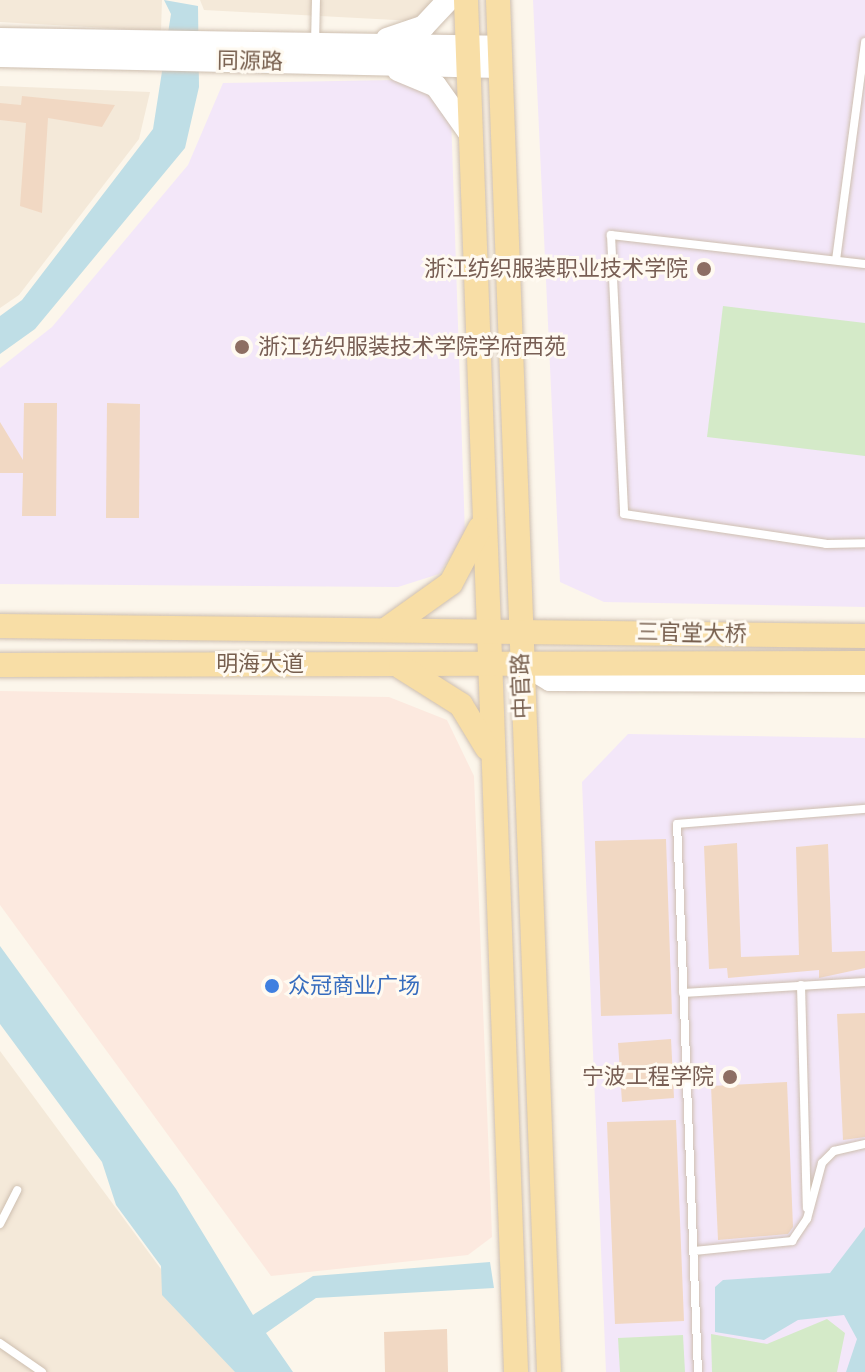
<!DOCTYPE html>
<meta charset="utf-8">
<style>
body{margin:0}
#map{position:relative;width:865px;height:1372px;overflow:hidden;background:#fcf6eb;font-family:Montserrat,"Noto Sans SC",sans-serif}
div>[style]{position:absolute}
.residential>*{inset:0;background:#f4e9d9}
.commercial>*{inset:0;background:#fce9df}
.education>*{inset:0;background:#f3e7f9}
.green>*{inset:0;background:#d4eac8}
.water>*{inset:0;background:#bfdee6}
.building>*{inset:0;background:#f1d8c3}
.roads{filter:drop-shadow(0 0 2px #cebfb0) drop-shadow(0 0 2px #cebfb0)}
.lane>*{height:8px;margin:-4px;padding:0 4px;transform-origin:4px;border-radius:4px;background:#fff}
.secondary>*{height:22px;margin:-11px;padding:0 11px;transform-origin:11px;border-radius:11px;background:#fff}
.primary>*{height:24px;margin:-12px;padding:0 12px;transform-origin:12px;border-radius:12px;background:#f8dea6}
.dots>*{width:22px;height:22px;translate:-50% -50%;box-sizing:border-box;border:4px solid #fffaf1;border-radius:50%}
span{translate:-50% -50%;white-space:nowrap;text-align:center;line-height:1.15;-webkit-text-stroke:6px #fffaf1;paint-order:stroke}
.street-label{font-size:22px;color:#775f4e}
.education-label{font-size:22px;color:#785e54}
.right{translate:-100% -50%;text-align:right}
.left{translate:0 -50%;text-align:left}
.shop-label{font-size:22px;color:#366cbe}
</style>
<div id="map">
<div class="residential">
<div style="clip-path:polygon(0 0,162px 0,161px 31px,0 22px)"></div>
<div style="clip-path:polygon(200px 0,438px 0,414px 21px,204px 10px)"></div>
<div style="clip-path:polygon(0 86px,150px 92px,139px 139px,19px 295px,0 308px)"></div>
<div style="clip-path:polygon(0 1051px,237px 1372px,0 1372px)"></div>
</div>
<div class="commercial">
<div style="clip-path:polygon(0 691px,389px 697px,447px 720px,474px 776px,492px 1237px,468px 1255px,271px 1276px,0 905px)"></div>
</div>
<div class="education">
<div style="clip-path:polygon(533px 0,865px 0,865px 607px,604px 602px,560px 582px)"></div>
<div style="clip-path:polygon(394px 80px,423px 87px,451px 115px,465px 534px,439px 574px,398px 587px,0 584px,0 368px,52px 327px,188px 165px,223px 83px)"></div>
<div style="clip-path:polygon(628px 734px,865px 738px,865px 1372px,606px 1372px,582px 782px)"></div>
</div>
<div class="green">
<div style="clip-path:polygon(723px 306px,865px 323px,865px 456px,707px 437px)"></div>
<div style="clip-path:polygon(827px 1319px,845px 1333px,837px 1372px,712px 1372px,711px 1334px,767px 1344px)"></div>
<div style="clip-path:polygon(683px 1335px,685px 1372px,620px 1372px,618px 1338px)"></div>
</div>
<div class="water">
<div style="clip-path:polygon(164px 0,198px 6px,199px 87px,185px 148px,35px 329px,0 354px,0 316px,22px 300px,153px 129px,171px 14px)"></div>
<div style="clip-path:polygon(0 946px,176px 1189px,253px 1315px,313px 1276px,490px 1262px,494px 1288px,316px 1298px,266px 1333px,293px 1372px,235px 1372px,162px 1295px,161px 1266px,116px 1205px,102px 1162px,0 1024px)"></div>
<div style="clip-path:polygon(865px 1227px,865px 1372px,846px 1372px,857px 1339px,844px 1315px,798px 1320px,764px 1340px,715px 1332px,715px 1287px,723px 1280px,830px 1273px)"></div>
</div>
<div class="building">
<div style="clip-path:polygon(22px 96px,115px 105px,102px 127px,48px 118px,42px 213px,20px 206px,26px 123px,0 120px,0 103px,21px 105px)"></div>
<div style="clip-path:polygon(24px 403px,57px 403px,56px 516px,22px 516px,23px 473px,0 473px,0 422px,23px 460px)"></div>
<div style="clip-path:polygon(107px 403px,140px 404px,139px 518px,106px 518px)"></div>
<div style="clip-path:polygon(666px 839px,672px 1014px,601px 1016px,595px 841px)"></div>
<div style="clip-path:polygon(737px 843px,741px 957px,799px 955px,796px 847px,828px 844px,832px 952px,865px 951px,865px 968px,819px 978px,819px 970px,728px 978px,727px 968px,709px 969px,704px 846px)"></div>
<div style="clip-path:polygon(865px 1013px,865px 1137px,843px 1140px,837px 1014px)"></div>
<div style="clip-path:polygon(671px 1039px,674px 1098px,622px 1102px,618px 1043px)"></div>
<div style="clip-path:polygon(787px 1082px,793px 1227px,788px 1234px,718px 1240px,711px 1086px)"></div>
<div style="clip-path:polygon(676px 1120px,684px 1321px,615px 1324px,607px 1122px)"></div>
<div style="clip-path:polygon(447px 1329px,448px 1372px,385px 1372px,384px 1332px)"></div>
</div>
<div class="roads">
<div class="lane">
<div style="left:315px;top:43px;width:43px;rotate:-88.7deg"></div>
<div style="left:836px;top:260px;width:220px;rotate:-82.4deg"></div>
<div style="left:865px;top:264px;width:256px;rotate:-173.5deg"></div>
<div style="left:611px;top:235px;width:279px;rotate:87.3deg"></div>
<div style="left:624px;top:514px;width:204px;rotate:8.4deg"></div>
<div style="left:826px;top:544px;width:39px;rotate:-1deg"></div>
<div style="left:801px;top:985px;width:223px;rotate:88.5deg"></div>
<div style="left:683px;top:993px;width:182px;rotate:-3.5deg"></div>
<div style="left:0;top:1224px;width:38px;rotate:-63deg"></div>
<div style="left:694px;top:1251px;width:99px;rotate:-5.8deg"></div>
<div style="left:792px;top:1241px;width:27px;rotate:-56deg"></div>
<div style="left:807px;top:1219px;width:58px;rotate:-75deg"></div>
<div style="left:822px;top:1163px;width:17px;rotate:-45deg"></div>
<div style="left:834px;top:1151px;width:32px;rotate:-13deg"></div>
<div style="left:0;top:1343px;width:51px;rotate:34.6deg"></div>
<div style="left:698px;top:1372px;width:548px;rotate:-92.19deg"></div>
<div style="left:677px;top:824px;width:189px;rotate:-4.6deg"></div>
</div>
<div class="secondary">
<div style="left:0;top:39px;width:499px;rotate:0.9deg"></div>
<div style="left:387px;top:39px;width:39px;rotate:-19deg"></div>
<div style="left:424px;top:26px;width:35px;rotate:-47deg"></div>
<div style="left:0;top:56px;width:500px;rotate:1.26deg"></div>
<div style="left:398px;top:70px;width:41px;rotate:22.8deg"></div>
<div style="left:436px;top:86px;width:59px;rotate:54.7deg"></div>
<div style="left:520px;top:662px;width:35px;rotate:31deg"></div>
<div style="left:550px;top:680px;width:315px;rotate:0.2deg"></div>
</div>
<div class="primary">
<div style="left:466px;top:0;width:1373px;rotate:87.91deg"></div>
<div style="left:498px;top:0;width:1373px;rotate:87.87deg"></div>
<div style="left:0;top:626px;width:865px;rotate:0.66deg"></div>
<div style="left:388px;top:628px;width:77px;rotate:-35.5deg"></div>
<div style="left:451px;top:583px;width:62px;rotate:-62.2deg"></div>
<div style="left:0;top:665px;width:865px;rotate:-0.13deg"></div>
<div style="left:401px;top:667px;width:71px;rotate:32.3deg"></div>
<div style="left:461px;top:705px;width:50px;rotate:58.8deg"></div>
</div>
</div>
<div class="dots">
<div style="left:704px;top:269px;background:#8d6e63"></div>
<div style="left:242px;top:347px;background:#8d6e63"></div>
<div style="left:272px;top:986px;background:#3f7fe0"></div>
<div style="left:730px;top:1077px;background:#8d6e63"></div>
</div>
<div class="street-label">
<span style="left:250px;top:61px;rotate:1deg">同源路</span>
<span style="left:692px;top:633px;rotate:1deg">三官堂大桥</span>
<span style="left:260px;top:664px">明海大道</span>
<span style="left:521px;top:686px;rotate:-92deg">中官路</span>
</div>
<div class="education-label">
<span class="right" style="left:688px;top:269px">浙江纺织服装职业技术学院</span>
<span class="left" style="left:258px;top:347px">浙江纺织服装技术学院学府西苑</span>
<span class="right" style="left:714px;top:1077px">宁波工程学院</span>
</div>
<div class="shop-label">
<span class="left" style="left:288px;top:986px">众冠商业广场</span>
</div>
</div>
